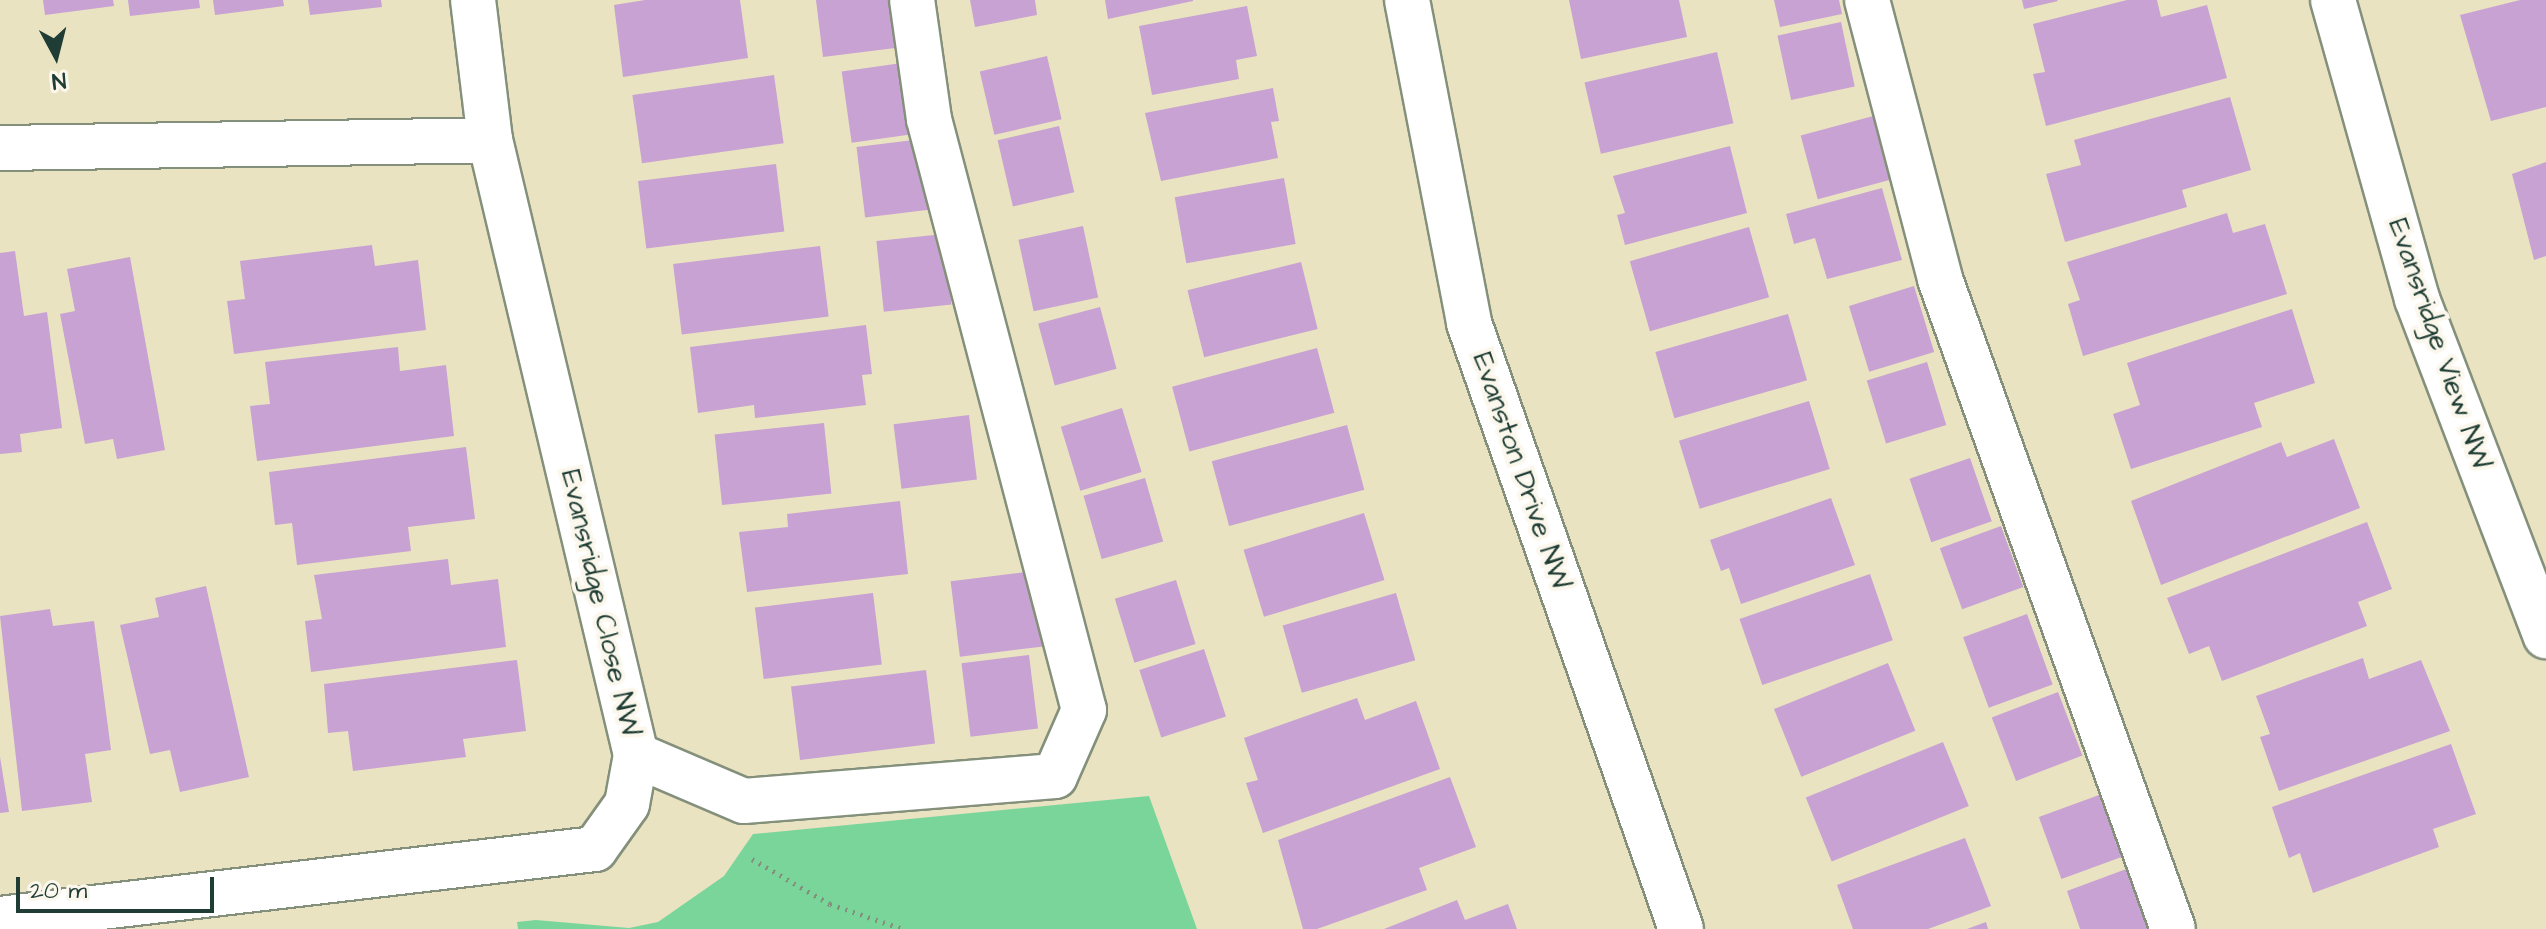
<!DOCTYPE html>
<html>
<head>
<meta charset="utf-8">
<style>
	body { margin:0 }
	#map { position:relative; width:2546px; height:929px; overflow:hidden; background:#e9e3c2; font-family:"Architects Daughter",sans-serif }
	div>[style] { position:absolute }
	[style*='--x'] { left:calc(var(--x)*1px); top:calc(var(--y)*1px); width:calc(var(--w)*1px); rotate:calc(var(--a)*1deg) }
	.green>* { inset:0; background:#7ad59b }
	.building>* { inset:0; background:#c8a2d2; transform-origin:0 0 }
	.path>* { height:5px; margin-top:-2.5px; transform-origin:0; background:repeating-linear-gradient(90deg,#84907b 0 2px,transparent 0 8px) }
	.roads { filter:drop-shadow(2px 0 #84907b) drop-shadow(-2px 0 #84907b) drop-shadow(0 2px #84907b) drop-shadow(0 -2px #84907b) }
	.minor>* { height:44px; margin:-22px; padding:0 22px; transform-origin:22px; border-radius:22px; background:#fff }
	span { translate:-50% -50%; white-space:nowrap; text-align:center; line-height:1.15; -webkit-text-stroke:8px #fbf7ec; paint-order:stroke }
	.street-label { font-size:28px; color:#1f3d34 }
	.north { position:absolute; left:16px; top:16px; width:80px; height:80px; -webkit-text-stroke:6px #fbf7ec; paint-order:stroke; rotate:173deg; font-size:22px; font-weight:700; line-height:32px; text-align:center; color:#1f3d34 }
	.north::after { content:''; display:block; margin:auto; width:28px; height:36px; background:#1f3d34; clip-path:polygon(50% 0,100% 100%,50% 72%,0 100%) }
	.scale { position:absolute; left:16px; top:877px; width:198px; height:36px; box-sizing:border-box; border:4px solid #1f3d34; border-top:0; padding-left:10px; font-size:24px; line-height:28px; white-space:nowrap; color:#1f3d34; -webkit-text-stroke:6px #fbf7ec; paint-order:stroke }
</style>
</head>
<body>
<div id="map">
	<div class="green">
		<div style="clip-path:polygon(1149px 796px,1197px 929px,518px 929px,517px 922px,536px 920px,629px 928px,658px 922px,724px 876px,753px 834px)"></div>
	</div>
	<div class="building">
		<div style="clip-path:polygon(43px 0,113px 0,114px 6px,45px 15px)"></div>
		<div style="clip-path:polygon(128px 0,199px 0,200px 8px,130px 16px)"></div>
		<div style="clip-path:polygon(213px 0,283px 0,284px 6px,215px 15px)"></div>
		<div style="clip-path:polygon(308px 0,381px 0,382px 7px,310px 15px)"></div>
		<div style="clip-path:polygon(645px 0,740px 0,748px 58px,623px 77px,614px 5px)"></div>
		<div style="clip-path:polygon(816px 0,889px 0,895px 48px,823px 57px)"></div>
		<div style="clip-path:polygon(970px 0,1035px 0,1037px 15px,975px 27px)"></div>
		<div style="clip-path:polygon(1105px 0,1193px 0,1193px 1px,1108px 19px)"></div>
		<div style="clip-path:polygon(1569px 0,1679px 0,1687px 37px,1581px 59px)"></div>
		<div style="clip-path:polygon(1774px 0,1839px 0,1842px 14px,1780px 27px)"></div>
		<div style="clip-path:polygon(2022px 0,2057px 0,2058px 1px,2024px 9px)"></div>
		<div style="clip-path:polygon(2127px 0,2157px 0,2161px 17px,2207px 5px,2227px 78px,2046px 126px,2033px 74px,2045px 72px,2033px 24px)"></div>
		<div style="clip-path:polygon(2520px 0,2546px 0,2546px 107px,2491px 121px,2460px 15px)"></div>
		<div style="clip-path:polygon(1247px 6px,1257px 56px,1236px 60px,1239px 79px,1152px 95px,1139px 26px)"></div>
		<div style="left:1841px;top:22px;width:66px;height:65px;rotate:78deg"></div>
		<div style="left:1717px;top:52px;width:73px;height:136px;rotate:77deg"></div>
		<div style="left:1047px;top:56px;width:65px;height:69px;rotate:77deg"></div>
		<div style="left:909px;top:62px;width:72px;height:68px;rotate:82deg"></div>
		<div style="left:774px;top:75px;width:69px;height:143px;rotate:82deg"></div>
		<div style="clip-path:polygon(1273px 88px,1279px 121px,1271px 122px,1278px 158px,1161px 181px,1145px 113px)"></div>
		<div style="clip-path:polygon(2230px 97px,2251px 170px,2182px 190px,2187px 207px,2065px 242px,2046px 174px,2081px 165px,2074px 140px)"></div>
		<div style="left:1877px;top:115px;width:66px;height:79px;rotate:75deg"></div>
		<div style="left:1059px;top:126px;width:68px;height:63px;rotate:77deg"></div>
		<div style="left:922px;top:139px;width:71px;height:66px;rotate:83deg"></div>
		<div style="clip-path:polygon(1730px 146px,1747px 213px,1625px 245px,1617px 215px,1625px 213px,1613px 176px)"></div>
		<div style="clip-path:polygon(2546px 162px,2546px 256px,2534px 260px,2512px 174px)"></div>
		<div style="left:776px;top:164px;width:68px;height:139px;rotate:83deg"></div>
		<div style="left:1284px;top:178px;width:67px;height:111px;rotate:80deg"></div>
		<div style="clip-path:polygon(1882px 188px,1902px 260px,1827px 279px,1815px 238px,1794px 244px,1786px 214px)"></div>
		<div style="clip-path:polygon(2227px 213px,2233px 233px,2265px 224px,2287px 294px,2083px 356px,2068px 304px,2080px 300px,2067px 262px)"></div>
		<div style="left:1083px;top:226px;width:73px;height:66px;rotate:78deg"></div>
		<div style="left:1749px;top:227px;width:73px;height:124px;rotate:74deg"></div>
		<div style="left:944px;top:234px;width:71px;height:68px;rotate:84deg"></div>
		<div style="clip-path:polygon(372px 245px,375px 266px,418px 260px,426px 330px,234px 354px,227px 301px,245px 299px,240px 261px)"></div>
		<div style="left:820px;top:246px;width:71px;height:148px;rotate:83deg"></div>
		<div style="clip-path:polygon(15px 251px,24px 316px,47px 312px,62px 428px,20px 434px,22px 452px,0 454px,0 253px)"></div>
		<div style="clip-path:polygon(130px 257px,165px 450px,117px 459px,113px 439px,85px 444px,60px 314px,75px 311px,67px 269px)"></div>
		<div style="left:1301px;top:262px;width:69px;height:117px;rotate:76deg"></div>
		<div style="left:1914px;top:286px;width:69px;height:68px;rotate:73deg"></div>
		<div style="left:1100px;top:307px;width:64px;height:64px;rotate:75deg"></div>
		<div style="clip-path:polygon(2292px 309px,2315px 383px,2254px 403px,2262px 427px,2131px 469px,2113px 414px,2140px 405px,2127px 363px)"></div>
		<div style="left:1788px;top:314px;width:69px;height:138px;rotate:74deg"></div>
		<div style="clip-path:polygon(866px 325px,872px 374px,862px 375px,866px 405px,755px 418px,754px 405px,698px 413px,690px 347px)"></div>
		<div style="clip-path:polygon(398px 347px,400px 371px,446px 365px,454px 436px,257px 461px,250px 406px,270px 404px,265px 362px)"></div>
		<div style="left:1317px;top:348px;width:67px;height:150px;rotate:75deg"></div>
		<div style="left:1927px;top:362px;width:66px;height:63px;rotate:73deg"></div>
		<div style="left:1809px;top:401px;width:71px;height:136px;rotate:73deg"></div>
		<div style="left:1122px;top:408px;width:67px;height:64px;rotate:73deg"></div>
		<div style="left:969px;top:415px;width:65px;height:76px;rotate:83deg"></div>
		<div style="left:824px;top:423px;width:71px;height:110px;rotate:84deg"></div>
		<div style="left:1347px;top:425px;width:67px;height:140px;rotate:75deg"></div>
		<div style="clip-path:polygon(2334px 439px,2360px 508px,2161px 585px,2131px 501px,2281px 442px,2287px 457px)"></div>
		<div style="clip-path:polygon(466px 447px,475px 519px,408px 527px,411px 551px,297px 565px,292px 523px,275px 525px,269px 472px)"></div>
		<div style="left:1970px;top:458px;width:67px;height:64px;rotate:71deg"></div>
		<div style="left:1145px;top:478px;width:66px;height:64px;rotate:74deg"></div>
		<div style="clip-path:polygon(1831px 498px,1855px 565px,1741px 604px,1729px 568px,1721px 571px,1710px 540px)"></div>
		<div style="clip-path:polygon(900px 501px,908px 574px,747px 592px,739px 532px,788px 527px,787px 514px)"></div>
		<div style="left:1364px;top:513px;width:70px;height:126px;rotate:73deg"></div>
		<div style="clip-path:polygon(2367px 522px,2392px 589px,2358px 602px,2367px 626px,2222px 681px,2209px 646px,2189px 654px,2167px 598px)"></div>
		<div style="left:2001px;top:526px;width:65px;height:65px;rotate:70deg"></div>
		<div style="clip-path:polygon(448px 559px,451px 585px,498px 579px,506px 647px,311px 672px,305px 621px,322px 619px,314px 575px)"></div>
		<div style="left:1034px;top:571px;width:76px;height:84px;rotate:83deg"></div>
		<div style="left:1870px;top:574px;width:70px;height:138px;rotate:71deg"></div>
		<div style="left:1176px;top:580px;width:67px;height:64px;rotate:73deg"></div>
		<div style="clip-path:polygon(206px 586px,249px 777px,180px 792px,170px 750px,150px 754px,120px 625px,159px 617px,155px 598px)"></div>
		<div style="left:873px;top:593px;width:72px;height:119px;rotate:83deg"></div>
		<div style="left:1396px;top:593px;width:70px;height:118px;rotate:74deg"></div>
		<div style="clip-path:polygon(50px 609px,53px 626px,94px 621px,111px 750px,85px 754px,92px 802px,22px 811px,0 616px)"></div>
		<div style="left:2027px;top:614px;width:75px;height:68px;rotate:70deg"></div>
		<div style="left:1204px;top:649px;width:71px;height:68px;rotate:72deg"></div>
		<div style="left:1029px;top:655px;width:74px;height:68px;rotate:83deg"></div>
		<div style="clip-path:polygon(2363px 658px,2369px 679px,2421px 660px,2450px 731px,2279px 791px,2260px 737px,2270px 734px,2256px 696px)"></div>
		<div style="clip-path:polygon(517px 660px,526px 731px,463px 739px,466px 757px,353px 771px,348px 731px,328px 733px,324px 684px)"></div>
		<div style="left:1888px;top:663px;width:73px;height:123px;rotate:68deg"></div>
		<div style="left:926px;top:670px;width:74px;height:136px;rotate:83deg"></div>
		<div style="left:2058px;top:692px;width:68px;height:71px;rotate:69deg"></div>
		<div style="clip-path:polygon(1357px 698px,1365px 720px,1416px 701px,1440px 769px,1263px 833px,1246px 783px,1258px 780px,1244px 738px)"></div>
		<div style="left:1943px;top:742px;width:69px;height:148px;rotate:68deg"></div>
		<div style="clip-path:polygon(2451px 744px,2476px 814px,2433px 829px,2439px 847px,2313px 893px,2300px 853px,2289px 858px,2272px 807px)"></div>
		<div style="clip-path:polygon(0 757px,9px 812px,0 813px)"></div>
		<div style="clip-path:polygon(1450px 777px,1476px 847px,1419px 868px,1427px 890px,1317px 929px,1303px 929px,1278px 840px)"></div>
		<div style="left:2099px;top:795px;width:66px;height:64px;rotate:70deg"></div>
		<div style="clip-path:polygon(1965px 838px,1991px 906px,1928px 929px,1853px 929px,1837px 885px)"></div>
		<div style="clip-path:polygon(2129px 868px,2151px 929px,2080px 929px,2067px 891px)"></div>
		<div style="clip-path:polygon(1457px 900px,1465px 920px,1508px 904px,1517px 929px,1384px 929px)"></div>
		<div style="clip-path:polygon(1986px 922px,1988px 929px,1967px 929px)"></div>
	</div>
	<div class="path">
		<div style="--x:752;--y:859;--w:90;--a:30"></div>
		<div style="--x:830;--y:904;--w:77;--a:18.9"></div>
	</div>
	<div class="roads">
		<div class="minor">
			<div style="--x:1407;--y:0;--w:329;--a:79.1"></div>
			<div style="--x:1469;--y:323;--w:642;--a:70.72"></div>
			<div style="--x:1867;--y:0;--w:288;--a:75.3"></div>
			<div style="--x:1940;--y:279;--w:690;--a:70.28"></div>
			<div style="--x:2333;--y:0;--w:311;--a:74.3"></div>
			<div style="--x:2417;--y:299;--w:361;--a:69.1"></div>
			<div style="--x:0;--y:148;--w:490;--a:-0.9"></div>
			<div style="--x:636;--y:755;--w:117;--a:23.1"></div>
			<div style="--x:744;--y:801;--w:312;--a:-4.6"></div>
			<div style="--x:1055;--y:776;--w:72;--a:-66.3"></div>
			<div style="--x:1084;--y:710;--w:611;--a:-104.7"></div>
			<div style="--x:929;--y:119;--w:120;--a:-98.1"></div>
			<div style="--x:0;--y:919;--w:599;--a:-6.71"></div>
			<div style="--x:595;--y:849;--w:55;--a:-54.6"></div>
			<div style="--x:627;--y:804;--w:50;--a:-79.6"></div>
			<div style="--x:636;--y:755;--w:632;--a:-103.35"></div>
			<div style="--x:490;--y:140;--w:141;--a:-96.9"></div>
		</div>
	</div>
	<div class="street-label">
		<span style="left:2439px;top:344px;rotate:71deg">Evansridge View NW</span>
		<span style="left:1521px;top:471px;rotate:71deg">Evanston Drive NW</span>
		<span style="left:600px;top:603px;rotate:77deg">Evansridge Close NW</span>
	</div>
	<div class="north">N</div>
	<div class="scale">20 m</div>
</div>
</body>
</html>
